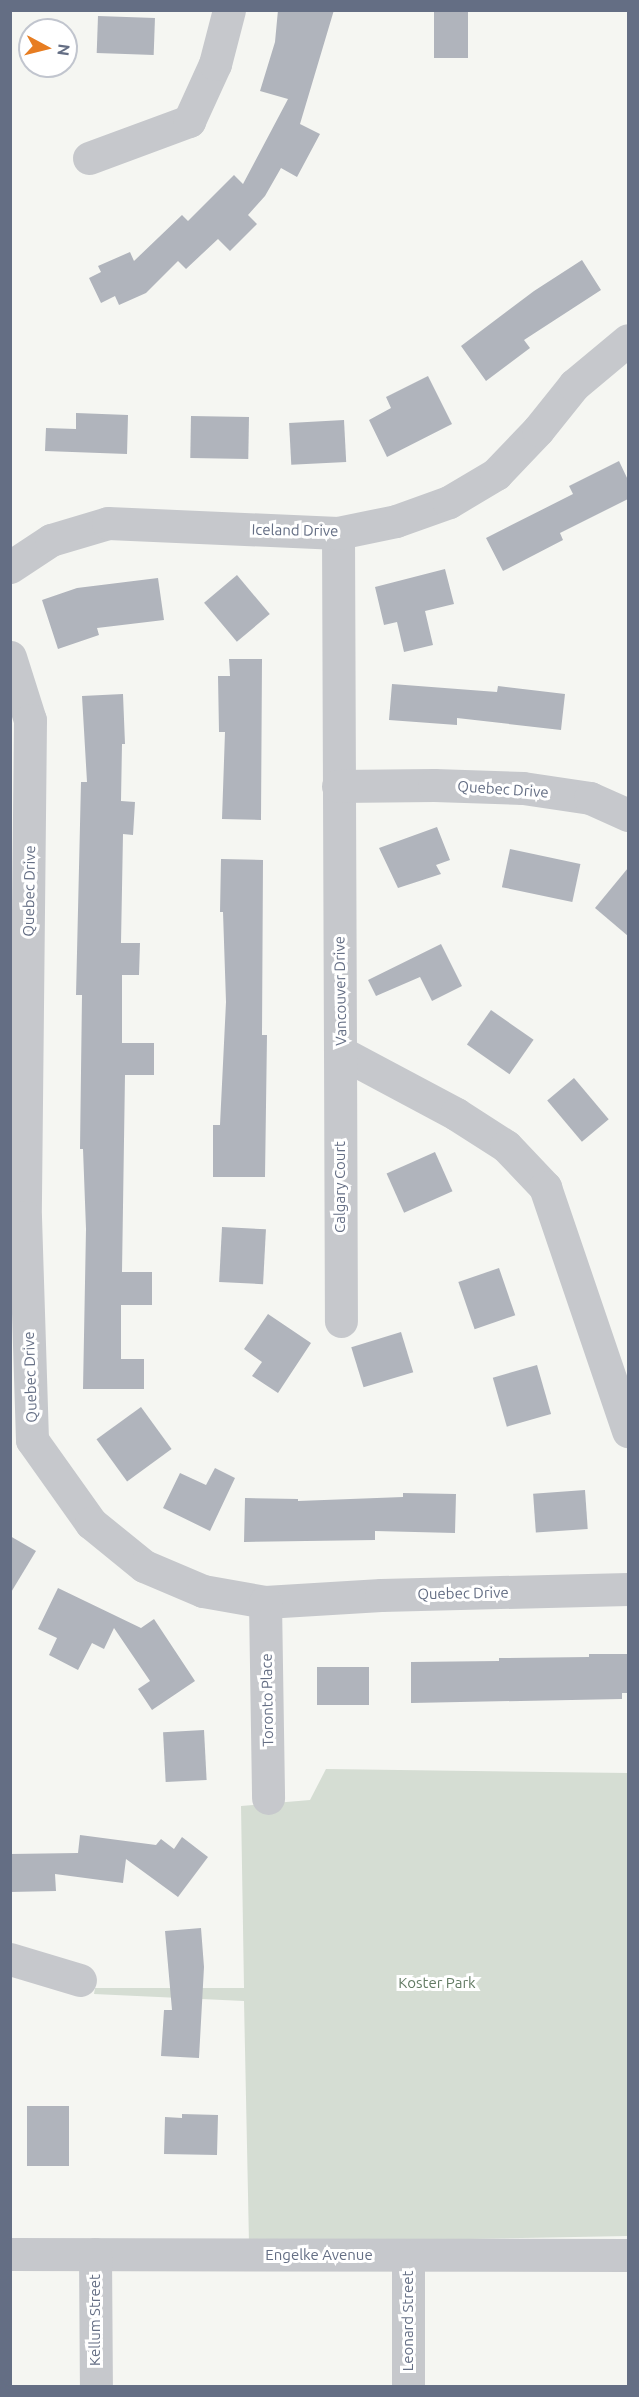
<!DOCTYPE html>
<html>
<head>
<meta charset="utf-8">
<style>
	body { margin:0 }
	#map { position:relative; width:639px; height:2397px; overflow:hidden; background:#f5f6f2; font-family:Ubuntu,sans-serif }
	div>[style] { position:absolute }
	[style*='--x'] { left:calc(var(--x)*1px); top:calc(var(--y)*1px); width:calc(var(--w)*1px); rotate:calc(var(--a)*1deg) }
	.green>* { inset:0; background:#d5ddd3 }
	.building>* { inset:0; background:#b0b4bc; transform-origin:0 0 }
	.minor>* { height:33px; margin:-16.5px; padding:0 16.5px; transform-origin:16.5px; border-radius:16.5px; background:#c6c8cc }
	span { translate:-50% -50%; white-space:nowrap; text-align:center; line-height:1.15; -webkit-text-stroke:6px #fff; paint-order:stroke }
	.street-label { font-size:15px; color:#646e84 }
	.park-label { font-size:15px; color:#637b64 }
	.frame { position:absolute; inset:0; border:12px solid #646e84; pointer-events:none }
	.north { position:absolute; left:18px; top:18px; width:60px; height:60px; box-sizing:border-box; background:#fff; border:2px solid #c1c5ce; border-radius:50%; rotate:97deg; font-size:16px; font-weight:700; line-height:24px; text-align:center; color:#646e84 }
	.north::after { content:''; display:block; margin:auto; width:21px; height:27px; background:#e77d21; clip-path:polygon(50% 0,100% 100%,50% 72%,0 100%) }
</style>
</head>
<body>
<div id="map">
	<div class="green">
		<div style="clip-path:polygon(326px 1769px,628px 1773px,628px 2236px,249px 2243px,244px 2001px,94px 1994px,95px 1988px,244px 1988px,241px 1806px,310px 1800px)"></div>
	</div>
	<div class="building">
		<div style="clip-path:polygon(278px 10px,334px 10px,300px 124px,320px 134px,297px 177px,281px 168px,265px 196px,248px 215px,257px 224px,230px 251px,218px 239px,186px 269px,178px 261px,146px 293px,119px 305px,115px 296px,101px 303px,89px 278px,101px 272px,98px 266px,130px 252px,134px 261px,182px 215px,188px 221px,234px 175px,243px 184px,288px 99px,260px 91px,275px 42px)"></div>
		<div style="left:434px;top:10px;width:34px;height:48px"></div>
		<div style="left:98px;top:16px;width:57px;height:37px;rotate:2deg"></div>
		<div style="clip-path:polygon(582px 260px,601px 290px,524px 340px,530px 348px,486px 381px,461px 346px,534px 291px)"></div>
		<div style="clip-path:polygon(428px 376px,452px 424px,387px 457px,369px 420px,391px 408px,386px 397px)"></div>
		<div style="clip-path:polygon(76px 413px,128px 415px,127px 454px,45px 451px,46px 428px,76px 429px)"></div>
		<div style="left:191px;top:416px;width:58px;height:42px;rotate:1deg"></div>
		<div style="left:344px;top:420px;width:42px;height:55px;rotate:87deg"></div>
		<div style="clip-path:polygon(619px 461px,628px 480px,628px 499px,560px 533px,563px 540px,503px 571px,486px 538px,573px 494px,569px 486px)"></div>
		<div style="clip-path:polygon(445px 569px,454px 604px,425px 611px,433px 645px,404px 652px,397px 622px,384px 625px,375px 587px)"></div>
		<div style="left:237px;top:575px;width:51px;height:43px;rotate:50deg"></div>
		<div style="clip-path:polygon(158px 578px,164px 620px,97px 628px,99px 635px,58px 649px,42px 600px,77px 588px)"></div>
		<div style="clip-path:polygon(229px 659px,262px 659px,261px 820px,222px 819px,225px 732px,219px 732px,218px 676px,230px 676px)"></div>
		<div style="clip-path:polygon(392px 684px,497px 692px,498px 686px,565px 694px,561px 730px,457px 718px,457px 725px,389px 720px)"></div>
		<div style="clip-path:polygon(123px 694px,125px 744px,122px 744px,121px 801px,135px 802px,133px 835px,123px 834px,121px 943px,140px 943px,139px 975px,122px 975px,122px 1043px,154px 1043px,154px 1075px,125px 1075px,122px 1272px,152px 1272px,152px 1305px,121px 1305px,121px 1359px,144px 1359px,144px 1389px,83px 1389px,86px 1229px,83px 1149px,80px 1149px,82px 995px,76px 995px,81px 782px,87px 782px,82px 696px)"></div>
		<div style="clip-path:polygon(437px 827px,450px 860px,436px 865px,441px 874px,398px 888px,379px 848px)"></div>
		<div style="left:510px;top:849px;width:72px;height:39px;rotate:12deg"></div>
		<div style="clip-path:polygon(221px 859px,263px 860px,262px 1035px,267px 1035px,265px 1177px,213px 1177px,213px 1125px,220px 1125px,226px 1002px,223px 912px,220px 912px)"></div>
		<div style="clip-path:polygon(628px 868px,628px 936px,595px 908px)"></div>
		<div style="clip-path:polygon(441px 944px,462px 986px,432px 1001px,420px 977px,376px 996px,368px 980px)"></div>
		<div style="left:491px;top:1010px;width:52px;height:42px;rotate:35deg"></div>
		<div style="left:574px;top:1078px;width:54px;height:35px;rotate:50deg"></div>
		<div style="left:435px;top:1152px;width:43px;height:53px;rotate:66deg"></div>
		<div style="left:222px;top:1227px;width:44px;height:55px;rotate:3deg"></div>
		<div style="left:499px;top:1268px;width:50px;height:43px;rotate:71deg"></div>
		<div style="clip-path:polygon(268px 1314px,311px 1343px,278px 1393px,252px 1376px,262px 1362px,244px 1349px)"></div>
		<div style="left:401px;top:1332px;width:42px;height:52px;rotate:73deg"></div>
		<div style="left:537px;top:1365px;width:51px;height:46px;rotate:74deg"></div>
		<div style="left:141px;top:1407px;width:52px;height:55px;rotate:54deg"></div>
		<div style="clip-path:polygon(215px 1468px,235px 1478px,210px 1531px,163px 1508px,180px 1473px,206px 1485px)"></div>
		<div style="left:585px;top:1490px;width:39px;height:52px;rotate:86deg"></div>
		<div style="clip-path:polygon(403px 1493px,456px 1494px,455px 1533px,375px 1531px,375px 1540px,244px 1542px,245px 1498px,298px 1499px,298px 1501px,403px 1497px)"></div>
		<div style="clip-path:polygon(10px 1536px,36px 1551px,10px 1594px)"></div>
		<div style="clip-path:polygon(58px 1588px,141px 1628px,154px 1619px,195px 1681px,152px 1710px,138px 1689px,150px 1681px,114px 1628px,104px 1649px,92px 1643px,78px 1670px,49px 1655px,57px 1638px,38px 1629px)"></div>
		<div style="clip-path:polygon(589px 1654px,628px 1654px,628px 1693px,622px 1693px,622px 1699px,411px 1703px,411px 1662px,499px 1661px,499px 1658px,589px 1657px)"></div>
		<div style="left:317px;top:1667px;width:52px;height:38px"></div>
		<div style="left:204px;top:1730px;width:50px;height:41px;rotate:87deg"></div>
		<div style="clip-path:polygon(80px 1835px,156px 1845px,161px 1839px,174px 1849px,182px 1837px,208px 1857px,178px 1897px,126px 1859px,123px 1883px,55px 1874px,56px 1891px,10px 1892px,10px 1854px,78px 1853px)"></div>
		<div style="clip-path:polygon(201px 1928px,204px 1967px,199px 2058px,161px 2056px,164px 2010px,172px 2010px,165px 1931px)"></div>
		<div style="left:27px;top:2106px;width:42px;height:60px"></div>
		<div style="clip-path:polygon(182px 2114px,218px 2115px,217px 2155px,164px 2154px,165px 2117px,182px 2118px)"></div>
	</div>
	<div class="minor">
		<div style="--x:89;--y:158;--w:107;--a:-20.3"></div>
		<div style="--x:189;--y:121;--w:63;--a:-65.5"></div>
		<div style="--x:215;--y:64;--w:56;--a:-75.5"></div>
		<div style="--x:338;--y:533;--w:519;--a:89.78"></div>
		<div style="--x:340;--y:1052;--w:132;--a:28.1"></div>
		<div style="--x:456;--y:1114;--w:59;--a:32.6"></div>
		<div style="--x:506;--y:1146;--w:57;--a:46.4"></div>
		<div style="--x:545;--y:1187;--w:258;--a:71.2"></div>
		<div style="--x:10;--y:567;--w:49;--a:-33.4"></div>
		<div style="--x:51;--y:540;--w:59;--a:-16.6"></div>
		<div style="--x:108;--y:523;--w:230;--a:2.5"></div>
		<div style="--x:338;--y:533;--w:59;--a:-11.7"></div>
		<div style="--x:396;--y:521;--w:56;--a:-19.7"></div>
		<div style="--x:449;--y:502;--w:55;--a:-30.8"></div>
		<div style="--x:496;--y:474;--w:61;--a:-46.3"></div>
		<div style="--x:538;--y:430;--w:58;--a:-51.3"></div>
		<div style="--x:574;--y:385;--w:70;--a:-39.8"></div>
		<div style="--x:10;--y:657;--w:66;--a:72.4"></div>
		<div style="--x:30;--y:720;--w:497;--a:90.6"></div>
		<div style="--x:25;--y:1217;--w:223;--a:88.2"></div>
		<div style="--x:32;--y:1440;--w:102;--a:54.6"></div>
		<div style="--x:91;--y:1523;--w:68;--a:39.1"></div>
		<div style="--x:144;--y:1566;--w:64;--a:23"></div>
		<div style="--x:203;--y:1591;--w:63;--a:10.1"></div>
		<div style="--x:265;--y:1602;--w:116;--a:-3.5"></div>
		<div style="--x:381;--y:1595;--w:247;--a:-1.4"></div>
		<div style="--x:338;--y:786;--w:96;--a:-0.6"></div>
		<div style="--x:434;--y:785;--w:89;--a:1.9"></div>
		<div style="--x:523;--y:788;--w:68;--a:8.5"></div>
		<div style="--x:590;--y:798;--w:42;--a:24.1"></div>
		<div style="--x:340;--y:1052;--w:269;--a:89.8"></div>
		<div style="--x:265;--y:1602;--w:196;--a:89.1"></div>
		<div style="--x:10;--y:1959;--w:73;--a:16.7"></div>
		<div style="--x:10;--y:2254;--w:618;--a:0.09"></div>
		<div style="--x:95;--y:2254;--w:132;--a:89.6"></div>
		<div style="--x:408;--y:2256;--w:130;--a:90"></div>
	</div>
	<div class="street-label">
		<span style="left:295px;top:530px;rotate:1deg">Iceland Drive</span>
		<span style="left:503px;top:789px;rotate:4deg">Quebec Drive</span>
		<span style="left:29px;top:891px;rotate:-89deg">Quebec Drive</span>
		<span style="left:340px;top:991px;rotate:-91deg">Vancouver Drive</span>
		<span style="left:340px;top:1187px;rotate:-90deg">Calgary Court</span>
		<span style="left:30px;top:1377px;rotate:-92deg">Quebec Drive</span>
		<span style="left:463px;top:1593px;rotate:-1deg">Quebec Drive</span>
		<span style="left:267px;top:1700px;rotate:-91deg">Toronto Place</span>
		<span style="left:319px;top:2255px">Engelke Avenue</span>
		<span style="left:95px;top:2320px;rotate:-90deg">Kellum Street</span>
		<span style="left:408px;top:2321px;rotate:-90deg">Leonard Street</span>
	</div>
	<div class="park-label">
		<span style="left:437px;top:1983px">Koster Park</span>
	</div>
	<div class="frame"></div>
	<div class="north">N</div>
</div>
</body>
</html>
